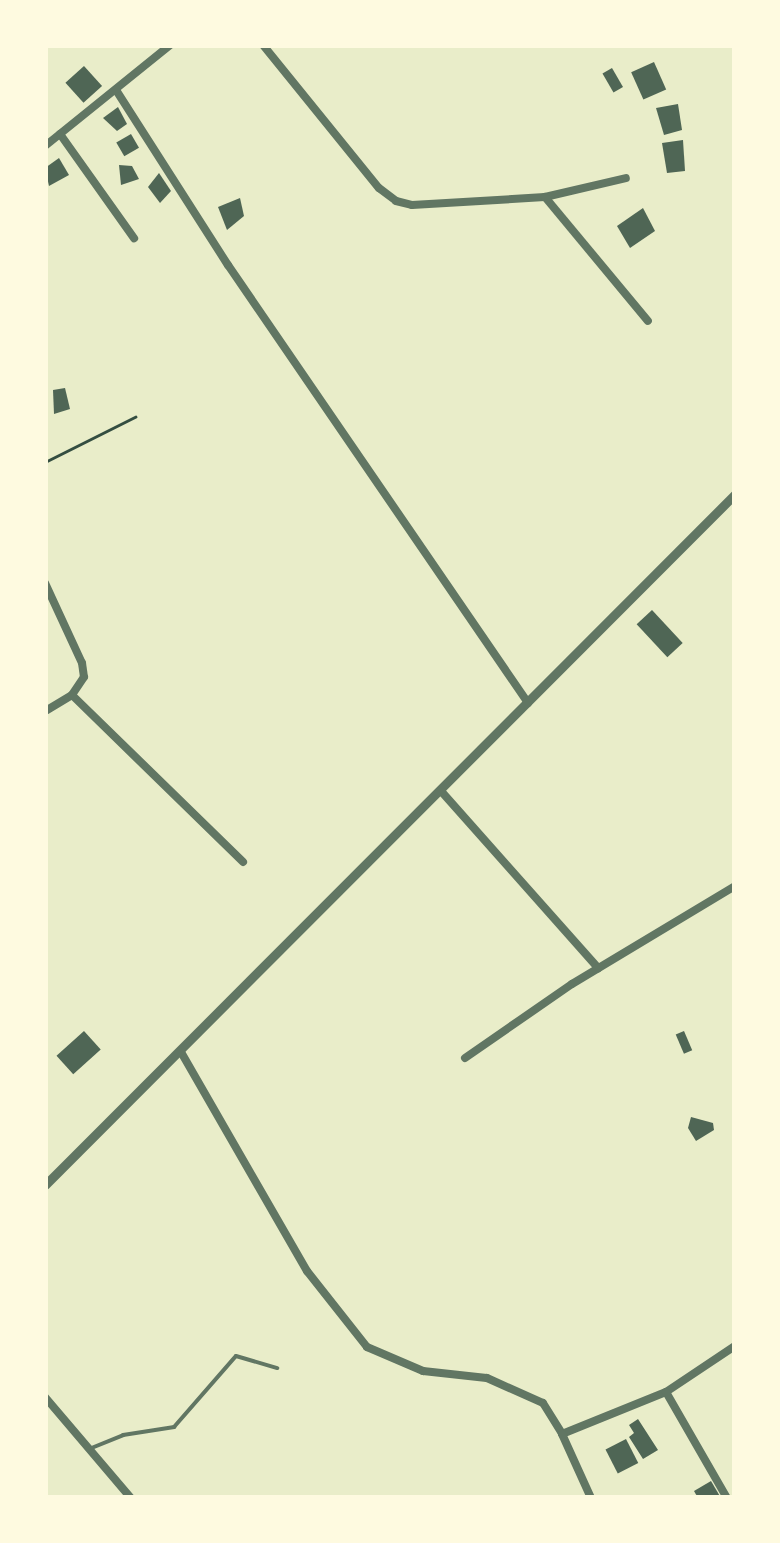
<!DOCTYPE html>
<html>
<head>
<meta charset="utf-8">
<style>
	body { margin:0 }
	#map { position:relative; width:780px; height:1543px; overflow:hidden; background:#e9edc9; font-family:Signika,sans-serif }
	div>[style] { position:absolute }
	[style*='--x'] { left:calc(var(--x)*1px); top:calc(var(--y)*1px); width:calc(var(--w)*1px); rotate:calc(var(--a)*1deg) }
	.building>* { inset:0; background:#4f6655; transform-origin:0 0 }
	.path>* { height:2.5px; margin:-1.25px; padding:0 1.25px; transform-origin:1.25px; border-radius:1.25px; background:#344e41 }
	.service>* { height:4px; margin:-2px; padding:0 2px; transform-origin:2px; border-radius:2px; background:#617663 }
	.minor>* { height:8px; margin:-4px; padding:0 4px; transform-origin:4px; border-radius:4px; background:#617663 }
	.tertiary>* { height:9px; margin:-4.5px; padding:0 4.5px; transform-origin:4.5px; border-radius:4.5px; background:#617663 }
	span { translate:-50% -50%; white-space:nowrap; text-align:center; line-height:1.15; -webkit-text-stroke:9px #fefae0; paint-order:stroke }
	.frame { position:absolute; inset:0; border:48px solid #fefae0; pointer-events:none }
</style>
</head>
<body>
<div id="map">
	<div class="building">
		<div style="left:654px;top:62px;width:30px;height:25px;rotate:66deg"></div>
		<div style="left:84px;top:66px;width:27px;height:25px;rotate:48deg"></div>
		<div style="left:612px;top:68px;width:22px;height:11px;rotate:60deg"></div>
		<div style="clip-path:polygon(678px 104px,682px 130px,664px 135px,656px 108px)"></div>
		<div style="clip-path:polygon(118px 107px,127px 124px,117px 131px,103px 118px)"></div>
		<div style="left:131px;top:134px;width:16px;height:17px;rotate:60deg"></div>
		<div style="clip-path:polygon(683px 140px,685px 171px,667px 173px,662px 143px)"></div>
		<div style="clip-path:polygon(59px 158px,69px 175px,49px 186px,45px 168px)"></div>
		<div style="clip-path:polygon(119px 165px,132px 166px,139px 179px,121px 185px)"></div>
		<div style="clip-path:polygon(159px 173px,171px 191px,160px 203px,148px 187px)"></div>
		<div style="clip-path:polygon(240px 198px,244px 216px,227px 230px,218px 207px)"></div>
		<div style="clip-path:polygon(643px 208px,655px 231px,630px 248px,617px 226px)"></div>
		<div style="clip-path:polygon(65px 388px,70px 409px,54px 414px,53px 390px)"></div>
		<div style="left:652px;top:610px;width:45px;height:21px;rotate:47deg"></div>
		<div style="left:84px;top:1031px;width:25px;height:37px;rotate:48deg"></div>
		<div style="left:684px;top:1031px;width:21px;height:9px;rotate:67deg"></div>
		<div style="clip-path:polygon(691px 1117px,713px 1123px,714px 1130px,696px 1141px,688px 1128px)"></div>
		<div style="clip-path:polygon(638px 1419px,658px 1450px,643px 1459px,629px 1437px,634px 1433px,629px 1425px)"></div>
		<div style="left:626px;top:1439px;width:27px;height:23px;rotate:63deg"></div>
		<div style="clip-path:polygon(711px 1481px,721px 1498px,698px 1498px,694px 1491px)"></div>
	</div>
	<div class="path">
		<div style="--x:45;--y:462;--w:101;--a:-26.6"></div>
	</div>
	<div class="service">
		<div style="--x:89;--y:1449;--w:37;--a:-22"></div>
		<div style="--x:123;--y:1435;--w:52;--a:-8.9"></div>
		<div style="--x:174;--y:1427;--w:94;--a:-48.9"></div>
		<div style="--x:236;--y:1356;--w:43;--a:16.3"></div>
	</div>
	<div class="minor">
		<div style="--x:263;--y:45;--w:184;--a:51"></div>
		<div style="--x:379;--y:188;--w:21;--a:37"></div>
		<div style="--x:396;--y:201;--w:16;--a:14"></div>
		<div style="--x:412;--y:205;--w:133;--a:-3.4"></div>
		<div style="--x:545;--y:197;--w:83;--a:-13.2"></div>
		<div style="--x:116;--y:90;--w:208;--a:57.4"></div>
		<div style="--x:228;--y:265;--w:531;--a:55.59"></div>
		<div style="--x:60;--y:134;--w:128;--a:54.6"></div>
		<div style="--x:45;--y:146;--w:161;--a:-38.9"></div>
		<div style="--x:545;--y:197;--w:161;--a:50.3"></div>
		<div style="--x:45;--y:583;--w:88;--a:65.2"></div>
		<div style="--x:82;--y:663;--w:14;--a:82"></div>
		<div style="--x:84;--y:677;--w:22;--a:124"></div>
		<div style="--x:72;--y:695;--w:31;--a:149"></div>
		<div style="--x:72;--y:695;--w:239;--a:44.3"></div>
		<div style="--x:441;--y:791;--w:237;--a:48.4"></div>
		<div style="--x:181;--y:1052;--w:253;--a:60.1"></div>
		<div style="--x:307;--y:1271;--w:97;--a:51.7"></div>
		<div style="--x:367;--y:1347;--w:61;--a:23.2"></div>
		<div style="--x:423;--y:1371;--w:64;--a:6.2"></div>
		<div style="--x:487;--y:1378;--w:61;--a:24.1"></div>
		<div style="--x:543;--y:1403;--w:36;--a:58"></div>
		<div style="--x:562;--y:1434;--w:112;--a:-22"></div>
		<div style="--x:666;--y:1392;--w:83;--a:-33.7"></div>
		<div style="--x:465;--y:1058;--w:130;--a:-34.7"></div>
		<div style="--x:572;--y:984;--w:190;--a:-31"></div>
		<div style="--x:666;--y:1392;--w:122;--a:60.1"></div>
		<div style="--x:45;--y:1397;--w:133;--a:49.6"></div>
		<div style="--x:562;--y:1434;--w:70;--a:65.6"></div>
	</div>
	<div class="tertiary">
		<div style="--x:45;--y:1185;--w:977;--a:-45.04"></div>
	</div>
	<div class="frame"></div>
</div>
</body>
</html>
